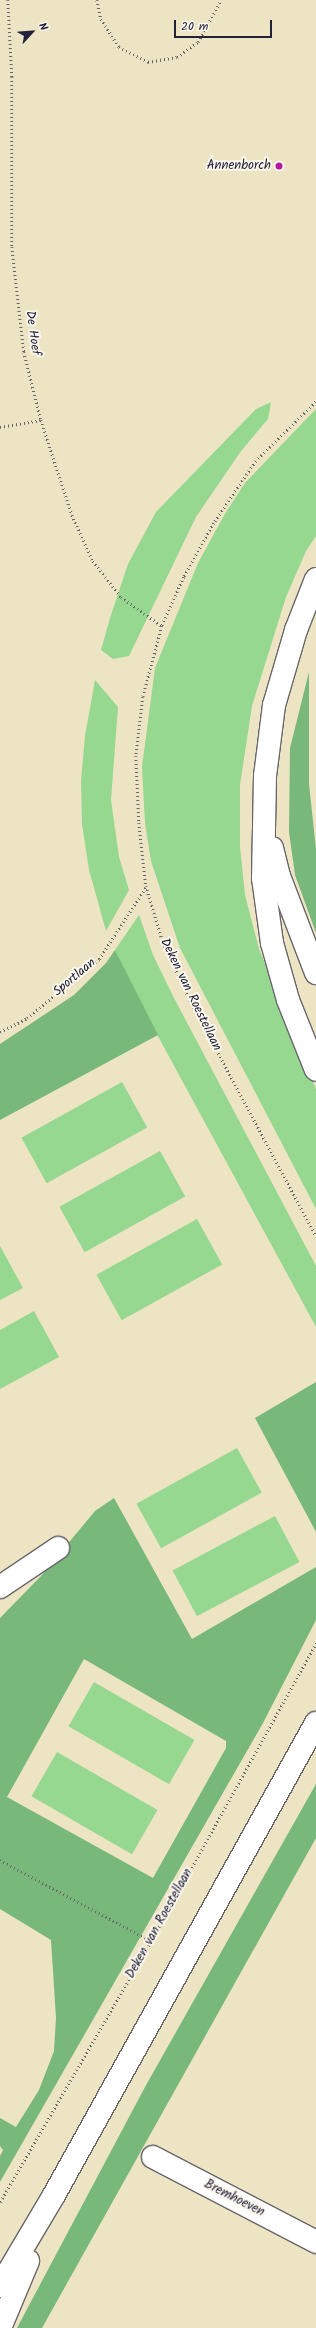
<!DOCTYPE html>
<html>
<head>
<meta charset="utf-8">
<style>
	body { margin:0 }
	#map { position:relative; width:316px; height:2328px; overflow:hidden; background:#ece4c3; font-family:Kalam,sans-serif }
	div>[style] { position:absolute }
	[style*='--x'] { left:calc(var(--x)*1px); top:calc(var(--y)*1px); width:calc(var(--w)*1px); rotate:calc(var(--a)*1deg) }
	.green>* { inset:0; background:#96d890; transform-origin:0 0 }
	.forest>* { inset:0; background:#78b87a }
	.path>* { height:2.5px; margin-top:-1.25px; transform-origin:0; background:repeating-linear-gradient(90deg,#69666b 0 1px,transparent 0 4px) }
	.roads { filter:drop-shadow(1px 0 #69666b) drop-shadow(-1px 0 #69666b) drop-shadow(0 1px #69666b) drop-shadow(0 -1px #69666b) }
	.minor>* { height:22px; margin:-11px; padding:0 11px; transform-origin:11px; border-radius:11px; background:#fff }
	.major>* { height:22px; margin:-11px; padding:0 11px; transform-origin:11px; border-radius:11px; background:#fff }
	.dots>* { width:11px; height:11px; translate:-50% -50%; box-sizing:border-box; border:2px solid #fbf7ec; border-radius:50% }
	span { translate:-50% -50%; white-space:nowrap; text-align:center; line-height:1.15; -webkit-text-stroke:4px #fbf7ec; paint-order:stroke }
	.poi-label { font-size:13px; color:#22223b }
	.right { translate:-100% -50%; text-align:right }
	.street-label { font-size:13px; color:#22223b }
	.north { position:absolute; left:12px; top:12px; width:40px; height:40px; -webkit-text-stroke:3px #fbf7ec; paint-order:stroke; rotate:64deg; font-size:11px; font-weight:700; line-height:16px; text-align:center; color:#22223b }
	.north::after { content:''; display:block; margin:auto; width:14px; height:18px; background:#22223b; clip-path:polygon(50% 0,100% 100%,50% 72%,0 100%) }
	.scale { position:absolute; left:174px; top:20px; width:98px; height:18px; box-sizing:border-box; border:2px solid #22223b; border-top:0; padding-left:5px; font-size:12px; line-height:14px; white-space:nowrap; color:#22223b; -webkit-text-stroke:3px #fbf7ec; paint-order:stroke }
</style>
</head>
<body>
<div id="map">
	<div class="green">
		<div style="clip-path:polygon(271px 402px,268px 419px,241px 451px,196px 517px,129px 656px,113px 659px,101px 650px,110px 618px,128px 564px,156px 512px,256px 409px)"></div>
		<div style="clip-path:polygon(316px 409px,316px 536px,306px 551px,286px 597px,252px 706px,240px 785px,240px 847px,245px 895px,259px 949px,316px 1089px,316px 1209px,180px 948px,151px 861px,145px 823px,142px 767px,155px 668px,198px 563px,226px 512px,245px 483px)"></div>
		<div style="clip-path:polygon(95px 680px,118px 707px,111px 800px,119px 857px,129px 890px,106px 931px,89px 870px,82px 824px,81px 781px,85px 736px)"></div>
		<div style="clip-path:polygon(139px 915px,153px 955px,174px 998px,316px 1266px,316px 1327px,135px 994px,115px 950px)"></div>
		<div style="left:122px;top:1082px;width:52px;height:115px;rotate:61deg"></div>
		<div style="left:160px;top:1151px;width:52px;height:115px;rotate:61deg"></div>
		<div style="left:197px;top:1219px;width:52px;height:115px;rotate:61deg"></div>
		<div style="clip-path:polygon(0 1246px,23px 1288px,0 1300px)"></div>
		<div style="clip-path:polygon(34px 1311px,59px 1357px,0 1389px,0 1330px)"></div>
		<div style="left:237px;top:1448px;width:51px;height:115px;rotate:61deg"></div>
		<div style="left:275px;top:1516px;width:52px;height:116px;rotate:62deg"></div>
		<div style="left:94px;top:1682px;width:116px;height:51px;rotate:30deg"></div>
		<div style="left:57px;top:1752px;width:116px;height:51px;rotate:30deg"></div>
	</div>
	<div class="forest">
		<div style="clip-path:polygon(309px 672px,309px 784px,316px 849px,316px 933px,295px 875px,289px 832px,290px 748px)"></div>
		<div style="clip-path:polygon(115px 950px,158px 1035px,0 1120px,0 1044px,74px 995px,106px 963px)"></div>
		<div style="clip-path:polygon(316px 1382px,316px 1532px,255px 1418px)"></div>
		<div style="clip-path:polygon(evenodd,114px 1498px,192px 1639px,316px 1567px,316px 1620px,263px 1723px,0 2182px,0 2156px,3px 2150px,0 2146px,0 2118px,16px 2127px,39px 2090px,54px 2051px,56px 2018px,51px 1940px,0 1909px,0 1618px,41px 1576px,95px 1511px,114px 1498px,84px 1659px,226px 1741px,226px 1748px,153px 1878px,7px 1797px,84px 1659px)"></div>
		<div style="clip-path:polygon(316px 1784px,316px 1838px,42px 2328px,17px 2328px,145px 2087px)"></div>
	</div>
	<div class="path">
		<div style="--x:8;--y:0;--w:77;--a:87"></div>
		<div style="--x:12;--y:77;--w:170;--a:90"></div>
		<div style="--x:12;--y:247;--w:106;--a:83.5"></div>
		<div style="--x:24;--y:352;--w:70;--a:76"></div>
		<div style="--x:41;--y:420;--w:100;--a:71.9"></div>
		<div style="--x:72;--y:515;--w:51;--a:65.5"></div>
		<div style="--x:93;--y:561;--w:46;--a:52.1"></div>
		<div style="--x:121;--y:597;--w:50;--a:35.3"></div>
		<div style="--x:97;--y:0;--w:19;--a:78"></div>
		<div style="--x:101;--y:19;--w:33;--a:57"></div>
		<div style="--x:119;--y:47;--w:33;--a:27"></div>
		<div style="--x:148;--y:62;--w:29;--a:-10"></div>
		<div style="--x:177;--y:57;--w:26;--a:-36"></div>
		<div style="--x:198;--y:42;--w:48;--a:-61.3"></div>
		<div style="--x:316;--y:402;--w:84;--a:135.5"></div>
		<div style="--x:256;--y:461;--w:75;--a:124.1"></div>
		<div style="--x:214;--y:523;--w:62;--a:119.1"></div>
		<div style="--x:184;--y:577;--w:54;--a:114.2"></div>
		<div style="--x:162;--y:626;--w:73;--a:105"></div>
		<div style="--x:143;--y:697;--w:59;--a:96.8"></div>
		<div style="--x:136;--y:756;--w:67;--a:87.4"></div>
		<div style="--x:139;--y:823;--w:63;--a:83.7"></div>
		<div style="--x:146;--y:886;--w:59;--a:73.1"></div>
		<div style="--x:163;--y:942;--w:64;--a:65"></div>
		<div style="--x:190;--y:1000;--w:268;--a:61.9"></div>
		<div style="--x:0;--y:427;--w:42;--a:-9.7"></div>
		<div style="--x:0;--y:1032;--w:30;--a:-27"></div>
		<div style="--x:27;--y:1018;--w:93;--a:-39.3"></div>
		<div style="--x:99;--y:959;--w:86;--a:-56.9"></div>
		<div style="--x:0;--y:1860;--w:171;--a:28.2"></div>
		<div style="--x:0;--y:2202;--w:302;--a:-59.9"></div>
		<div style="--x:151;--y:1941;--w:341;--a:-61"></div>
	</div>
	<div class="roads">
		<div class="minor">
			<div style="--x:0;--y:1587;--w:70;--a:-33.9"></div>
			<div style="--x:153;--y:2157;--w:184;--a:27.5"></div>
		</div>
		<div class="major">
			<div style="--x:316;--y:579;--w:55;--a:111.4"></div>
			<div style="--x:296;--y:630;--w:78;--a:106.3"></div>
			<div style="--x:274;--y:705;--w:72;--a:97.2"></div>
			<div style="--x:265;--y:776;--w:102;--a:91.1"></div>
			<div style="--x:263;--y:878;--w:66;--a:82.1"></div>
			<div style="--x:272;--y:943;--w:59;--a:74.3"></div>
			<div style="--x:288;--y:1000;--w:75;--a:68.2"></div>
			<div style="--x:272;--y:848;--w:29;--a:76"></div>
			<div style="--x:279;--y:876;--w:104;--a:69.1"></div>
			<div style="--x:0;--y:2286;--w:106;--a:-59.3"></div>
			<div style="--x:54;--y:2195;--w:540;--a:-60.97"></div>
			<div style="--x:0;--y:2328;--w:73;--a:-67.3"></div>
		</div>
	</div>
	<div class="dots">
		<div style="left:279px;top:166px;background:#b5179e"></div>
	</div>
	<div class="poi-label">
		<span class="right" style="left:271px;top:166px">Annenborch</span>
	</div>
	<div class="street-label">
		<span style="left:32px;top:333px;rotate:82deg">De Hoef</span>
		<span style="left:75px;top:978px;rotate:-40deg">Sportlaan</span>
		<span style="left:190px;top:995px;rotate:64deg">Deken van Roestellaan</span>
		<span style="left:160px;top:1924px;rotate:-61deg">Deken van Roestellaan</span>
		<span style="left:234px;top:2199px;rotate:27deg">Bremhoeven</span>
	</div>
	<div class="north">N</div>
	<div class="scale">20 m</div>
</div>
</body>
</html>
